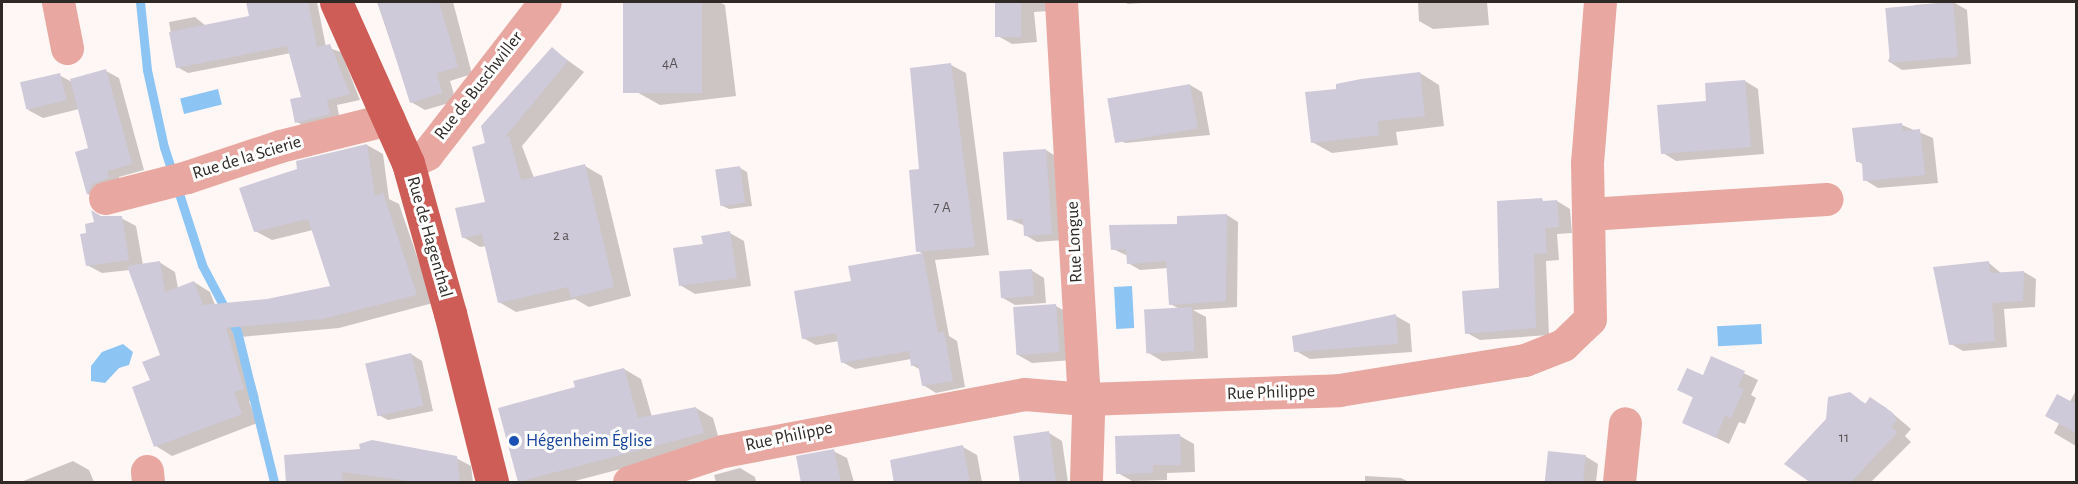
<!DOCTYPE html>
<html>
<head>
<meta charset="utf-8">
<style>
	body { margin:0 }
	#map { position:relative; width:2078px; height:484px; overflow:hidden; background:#fff7f5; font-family:"Alegreya Sans",sans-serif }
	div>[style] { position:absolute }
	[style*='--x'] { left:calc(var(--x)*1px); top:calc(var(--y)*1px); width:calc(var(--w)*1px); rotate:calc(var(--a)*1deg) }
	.water>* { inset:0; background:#8cc5f4; transform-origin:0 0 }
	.shadow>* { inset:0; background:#0003 }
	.stream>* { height:9px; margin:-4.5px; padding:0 4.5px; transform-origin:4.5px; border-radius:4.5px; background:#8cc5f4 }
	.building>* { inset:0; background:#cecada; transform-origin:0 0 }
	.minor>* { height:33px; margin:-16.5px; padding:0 16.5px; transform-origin:16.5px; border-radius:16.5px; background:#e8a8a1 }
	.major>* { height:33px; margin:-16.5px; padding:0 16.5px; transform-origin:16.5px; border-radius:16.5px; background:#cf5d57 }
	.dots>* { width:16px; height:16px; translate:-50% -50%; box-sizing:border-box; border:3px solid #fff; border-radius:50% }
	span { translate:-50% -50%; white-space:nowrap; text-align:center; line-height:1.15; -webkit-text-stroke:6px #fff; paint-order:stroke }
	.number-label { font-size:15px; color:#585254 }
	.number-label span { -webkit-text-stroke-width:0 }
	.street-label { font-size:18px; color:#302a27 }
	.transit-label { font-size:18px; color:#164399 }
	.left { translate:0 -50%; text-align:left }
	.frame { position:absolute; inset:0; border:3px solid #302a27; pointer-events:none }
</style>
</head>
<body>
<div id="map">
	<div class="water">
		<div style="left:218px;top:89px;width:16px;height:39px;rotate:76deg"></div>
		<div style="left:1132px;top:286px;width:42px;height:18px;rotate:87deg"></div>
		<div style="left:1761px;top:324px;width:20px;height:44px;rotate:87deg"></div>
		<div style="clip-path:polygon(123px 344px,133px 352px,129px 365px,119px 368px,105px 383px,91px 381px,91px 366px,102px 352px)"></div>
	</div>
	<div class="shadow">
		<div style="clip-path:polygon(247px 2px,317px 2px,326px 47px,341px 52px,360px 100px,337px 105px,340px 120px,307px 128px,297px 122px,303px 98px,291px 53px,188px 73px,177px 67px,169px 22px,195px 17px,206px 26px,251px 17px)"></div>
		<div style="clip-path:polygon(377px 2px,453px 2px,472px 74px,450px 81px,456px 101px,425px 110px,411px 102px)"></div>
		<div style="clip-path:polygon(624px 2px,719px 2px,725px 5px,736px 96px,660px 105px,635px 91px)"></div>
		<div style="clip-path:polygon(996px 2px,1049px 2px,1049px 11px,1034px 12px,1037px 42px,1012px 44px,998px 36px)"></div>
		<div style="clip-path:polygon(1124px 2px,1155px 2px,1128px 4px)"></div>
		<div style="clip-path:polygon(1418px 2px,1487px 2px,1489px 25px,1433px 29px,1419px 21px)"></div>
		<div style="clip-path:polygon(1953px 2px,1967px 10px,1971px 64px,1902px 70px,1888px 61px,1915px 5px)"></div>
		<div style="clip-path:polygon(552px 49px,584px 72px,522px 146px,534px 178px,585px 166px,602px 176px,631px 296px,589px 307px,575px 299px,516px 312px,499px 302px,486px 246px,480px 247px,463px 237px,487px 203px,487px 144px)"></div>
		<div style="clip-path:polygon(951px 65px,966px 73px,989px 255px,935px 260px,949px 336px,957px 341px,965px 387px,936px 393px,923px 385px,921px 370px,912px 365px,911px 359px,855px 369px,842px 362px,839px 341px,816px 345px,803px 338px,852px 282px,923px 254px,918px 251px,920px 170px)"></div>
		<div style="clip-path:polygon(106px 71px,119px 78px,144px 170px,119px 177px,120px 185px,100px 201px,88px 194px,77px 153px,90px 149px,79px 109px,43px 118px,28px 110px,59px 75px,72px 82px)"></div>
		<div style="clip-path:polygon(1420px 73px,1439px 85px,1444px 126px,1396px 132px,1398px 145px,1332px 153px,1312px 142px,1338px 90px)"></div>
		<div style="clip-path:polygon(1745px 81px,1758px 89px,1764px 154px,1676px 161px,1663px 153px,1707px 102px)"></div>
		<div style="clip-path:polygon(1190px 85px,1202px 92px,1210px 135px,1125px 143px,1113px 136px)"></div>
		<div style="clip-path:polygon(1902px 125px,1933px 138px,1938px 183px,1878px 188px,1865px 180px,1864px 165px,1857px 161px)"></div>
		<div style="clip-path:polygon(367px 145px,383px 154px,389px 199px,399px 204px,433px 303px,339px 328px,241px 337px,259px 398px,249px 401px,257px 423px,172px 456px,156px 446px,134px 388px,151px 381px,162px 355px,130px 270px,102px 273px,87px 265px,88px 234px,101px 218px,121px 218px,136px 226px,143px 265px,159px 262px,175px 272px,178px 288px,194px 282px,210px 292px,215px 305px,267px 300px,332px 287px,313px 230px,272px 240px,255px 231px)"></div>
		<div style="clip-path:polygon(1046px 150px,1057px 157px,1063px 240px,1037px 242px,1025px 235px,1025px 226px,1009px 219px)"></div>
		<div style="clip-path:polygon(740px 168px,747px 172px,752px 206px,729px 209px,721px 205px)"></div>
		<div style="clip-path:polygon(1557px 201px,1570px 209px,1572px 233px,1557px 234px,1559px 260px,1546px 261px,1549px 335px,1480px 340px,1467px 333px,1501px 290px)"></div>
		<div style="clip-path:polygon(1227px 215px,1238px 222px,1237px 307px,1193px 310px,1206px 317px,1208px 358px,1162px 361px,1147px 352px,1180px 309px,1170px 304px,1168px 268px,1140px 270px,1128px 263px,1128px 256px,1113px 249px,1179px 226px)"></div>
		<div style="clip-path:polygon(730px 233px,744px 241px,751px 286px,695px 294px,680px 285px,705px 245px)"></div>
		<div style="clip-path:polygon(1989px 263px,2001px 273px,2024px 272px,2036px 279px,2035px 307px,2004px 309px,2007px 347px,1963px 351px,1951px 344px)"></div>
		<div style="clip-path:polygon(1031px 270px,1044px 278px,1046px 303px,1015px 305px,1003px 298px)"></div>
		<div style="clip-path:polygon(1056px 306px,1070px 314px,1073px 360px,1032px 363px,1018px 355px)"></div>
		<div style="clip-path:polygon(1396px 316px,1410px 324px,1412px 352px,1310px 359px,1296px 351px)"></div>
		<div style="clip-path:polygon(411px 354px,422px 361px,433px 411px,388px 420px,377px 414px)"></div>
		<div style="clip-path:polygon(1712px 358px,1758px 380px,1751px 395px,1756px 398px,1745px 424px,1739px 422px,1729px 444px,1684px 422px,1694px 398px,1678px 390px,1703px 377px)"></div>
		<div style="clip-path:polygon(624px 369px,641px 379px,652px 417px,696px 408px,713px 418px,720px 443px,571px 482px,519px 481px,577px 388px)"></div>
		<div style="clip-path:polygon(2075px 392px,2076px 392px,2076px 446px,2054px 433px)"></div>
		<div style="clip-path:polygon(1849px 394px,1866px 404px,1871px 399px,1885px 407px,1911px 429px,1905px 436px,1911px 442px,1871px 482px,1814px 482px)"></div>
		<div style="clip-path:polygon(1049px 433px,1062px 441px,1068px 482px,1010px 482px,1021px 481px)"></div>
		<div style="clip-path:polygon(1180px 436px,1194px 444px,1195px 472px,1167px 473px,1167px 480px,1132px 481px,1118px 473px)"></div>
		<div style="clip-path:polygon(963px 447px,977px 455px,982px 482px,895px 482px)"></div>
		<div style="clip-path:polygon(833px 451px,847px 458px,854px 482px,803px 482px)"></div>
		<div style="clip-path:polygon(286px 456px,456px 458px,471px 466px,473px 482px,288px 482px)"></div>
		<div style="clip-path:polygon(1585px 456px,1598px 464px,1596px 482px,1546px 482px)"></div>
		<div style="clip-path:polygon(73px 461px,89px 470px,94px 482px,21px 482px)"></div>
		<div style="clip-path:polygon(740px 468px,755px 477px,756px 482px,716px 482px,714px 475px)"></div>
		<div style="clip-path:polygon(1365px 476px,1401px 478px,1409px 482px,1365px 482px)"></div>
	</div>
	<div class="stream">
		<div style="--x:140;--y:2;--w:68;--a:84.1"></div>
		<div style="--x:147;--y:70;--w:79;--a:77.6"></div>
		<div style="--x:164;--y:147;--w:124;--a:72.1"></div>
		<div style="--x:202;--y:265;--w:75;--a:62.1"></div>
		<div style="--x:237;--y:331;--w:155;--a:76.2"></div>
	</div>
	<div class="building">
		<div style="clip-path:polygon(246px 2px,308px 2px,317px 47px,330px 44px,350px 94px,327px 100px,330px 114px,295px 123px,290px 99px,301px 97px,287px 46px,176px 68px,169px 32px,249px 16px)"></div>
		<div style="clip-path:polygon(378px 2px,439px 2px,458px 67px,437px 73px,442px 93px,410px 103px)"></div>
		<div style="left:623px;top:2px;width:79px;height:91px"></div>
		<div style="left:995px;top:2px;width:26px;height:35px"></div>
		<div style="left:1953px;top:2px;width:55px;height:68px;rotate:85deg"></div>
		<div style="clip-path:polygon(552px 47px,568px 61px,504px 138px,509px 136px,521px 180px,585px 164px,614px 287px,571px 298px,568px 287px,498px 303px,482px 234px,462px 238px,455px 208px,485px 202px,472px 147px,485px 143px,481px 126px)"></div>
		<div style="clip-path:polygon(951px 63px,975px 247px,916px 252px,909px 170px,919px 169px,910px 68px)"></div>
		<div style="clip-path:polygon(106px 69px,132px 164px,107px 171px,109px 178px,92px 184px,87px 195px,75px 152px,88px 148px,70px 79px)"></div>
		<div style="clip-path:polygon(1420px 72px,1425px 116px,1378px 121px,1379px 135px,1311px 143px,1305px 92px,1336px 89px,1336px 84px,1361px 79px)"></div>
		<div style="left:60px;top:73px;width:28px;height:41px;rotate:77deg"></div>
		<div style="clip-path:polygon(1745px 80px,1751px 147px,1661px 154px,1657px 105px,1706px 101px,1705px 83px)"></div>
		<div style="left:1190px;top:84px;width:45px;height:84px;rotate:80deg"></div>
		<div style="clip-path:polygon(1902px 123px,1903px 131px,1920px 129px,1925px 175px,1863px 181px,1862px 162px,1856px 162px,1852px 128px)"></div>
		<div style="clip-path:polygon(367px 144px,375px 196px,383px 193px,417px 295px,322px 319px,226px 328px,244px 389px,234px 392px,242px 414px,154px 447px,132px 387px,150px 380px,142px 362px,160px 355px,127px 266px,160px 261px,165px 292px,194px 281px,203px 305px,267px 299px,330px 286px,308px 219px,254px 232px,239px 188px,297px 169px,296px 161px)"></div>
		<div style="clip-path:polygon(1046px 149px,1052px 234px,1024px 236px,1023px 219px,1007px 220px,1003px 152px)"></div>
		<div style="left:740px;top:166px;width:37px;height:25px;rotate:82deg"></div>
		<div style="clip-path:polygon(1542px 198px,1543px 201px,1557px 200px,1559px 227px,1545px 228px,1547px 253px,1534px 254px,1536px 328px,1465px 334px,1462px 291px,1499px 288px,1497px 201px)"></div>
		<div style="clip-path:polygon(91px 210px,101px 216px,122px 216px,129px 260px,86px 266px,80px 234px,86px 233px,85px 224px,94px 222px)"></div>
		<div style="clip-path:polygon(1227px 214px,1226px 301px,1169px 305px,1166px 261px,1127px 264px,1126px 249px,1111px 250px,1109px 225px,1177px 224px,1177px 216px)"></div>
		<div style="clip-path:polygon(730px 231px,737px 278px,679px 286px,673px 248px,703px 244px,701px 236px)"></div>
		<div style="clip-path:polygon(923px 253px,938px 333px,944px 332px,953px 381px,922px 386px,918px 364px,911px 366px,909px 351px,841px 363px,836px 333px,802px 339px,794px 291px,851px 281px,848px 266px)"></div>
		<div style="clip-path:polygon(1989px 261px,1990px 273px,2024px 271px,2023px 301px,1992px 303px,1995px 341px,1949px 345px,1933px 267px)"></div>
		<div style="left:1032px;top:269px;width:27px;height:33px;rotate:86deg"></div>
		<div style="left:1056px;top:304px;width:48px;height:43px;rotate:86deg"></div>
		<div style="left:1192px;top:307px;width:44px;height:48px;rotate:87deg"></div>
		<div style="clip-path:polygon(1396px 314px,1398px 344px,1294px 352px,1292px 336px)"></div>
		<div style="left:411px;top:353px;width:54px;height:47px;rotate:77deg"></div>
		<div style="clip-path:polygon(1711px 356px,1745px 371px,1738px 387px,1744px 389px,1731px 418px,1725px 415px,1716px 438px,1682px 423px,1693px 397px,1677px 390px,1687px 368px,1703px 375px)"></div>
		<div style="clip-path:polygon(624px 368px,638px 418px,696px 407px,704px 433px,518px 482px,498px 408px,575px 387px,573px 381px)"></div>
		<div style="clip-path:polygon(1850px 392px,1865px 404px,1870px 397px,1893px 413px,1897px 420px,1891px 427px,1898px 432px,1850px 483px,1811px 483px,1784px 464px,1826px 419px,1828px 397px)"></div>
		<div style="clip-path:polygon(2057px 394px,2076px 404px,2076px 433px,2045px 416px)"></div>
		<div style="left:1049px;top:431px;width:52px;height:36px;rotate:82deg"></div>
		<div style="clip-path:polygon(1180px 434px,1181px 465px,1153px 465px,1153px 473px,1116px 474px,1115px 436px)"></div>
		<div style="clip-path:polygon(372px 440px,457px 456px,460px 483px,423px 483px,342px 472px,343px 483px,286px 483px,284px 455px,360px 449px,359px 444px)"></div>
		<div style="clip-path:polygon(963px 445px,970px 483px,894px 483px,890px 460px)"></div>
		<div style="clip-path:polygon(834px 449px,841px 483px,801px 483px,796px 456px)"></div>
		<div style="left:1548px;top:451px;width:38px;height:32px;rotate:6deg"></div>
	</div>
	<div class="minor">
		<div style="--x:58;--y:2;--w:47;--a:78.9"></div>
		<div style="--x:1061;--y:2;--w:383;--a:86.7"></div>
		<div style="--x:1083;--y:384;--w:29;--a:80"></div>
		<div style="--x:1088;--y:413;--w:69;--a:91.7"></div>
		<div style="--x:408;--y:163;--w:21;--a:-25"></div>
		<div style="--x:427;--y:154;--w:192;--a:-52.2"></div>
		<div style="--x:105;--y:198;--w:85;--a:-14.4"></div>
		<div style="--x:187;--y:177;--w:98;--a:-18.4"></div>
		<div style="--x:280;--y:146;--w:112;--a:-13.9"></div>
		<div style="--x:1588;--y:214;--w:239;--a:-3.6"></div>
		<div style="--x:147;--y:471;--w:11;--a:85"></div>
		<div style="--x:629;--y:482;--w:99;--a:-18.3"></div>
		<div style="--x:723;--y:451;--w:306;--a:-10.7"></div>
		<div style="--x:1024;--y:394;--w:62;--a:4.6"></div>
		<div style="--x:1086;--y:399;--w:253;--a:-2"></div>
		<div style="--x:1339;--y:390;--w:188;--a:-9.2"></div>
		<div style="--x:1525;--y:360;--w:41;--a:-21.5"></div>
		<div style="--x:1563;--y:345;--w:37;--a:-44"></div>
		<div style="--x:1590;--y:319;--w:156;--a:-91.1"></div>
		<div style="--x:1587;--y:163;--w:162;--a:-85.4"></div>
		<div style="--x:1619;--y:482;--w:59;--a:-84.2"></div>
	</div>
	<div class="major">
		<div style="--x:336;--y:2;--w:176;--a:65.9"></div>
		<div style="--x:408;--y:163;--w:156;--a:74.4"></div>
		<div style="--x:450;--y:313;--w:174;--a:76"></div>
	</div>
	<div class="dots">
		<div style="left:514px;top:441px;background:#1a4fb4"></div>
	</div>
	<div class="number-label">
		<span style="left:670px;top:64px">4A</span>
		<span style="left:942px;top:208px">7 A</span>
		<span style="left:561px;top:236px">2 a</span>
		<span style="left:1844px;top:438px">11</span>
	</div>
	<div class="street-label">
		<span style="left:479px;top:86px;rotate:-52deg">Rue de Buschwiller</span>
		<span style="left:247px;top:158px;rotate:-17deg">Rue de la Scierie</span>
		<span style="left:429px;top:237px;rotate:74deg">Rue de Hagenthal</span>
		<span style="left:1075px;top:242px;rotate:-93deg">Rue Longue</span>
		<span style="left:1271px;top:393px;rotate:-2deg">Rue Philippe</span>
		<span style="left:789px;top:437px;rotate:-12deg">Rue Philippe</span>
	</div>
	<div class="transit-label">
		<span class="left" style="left:526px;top:441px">Hégenheim Église</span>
	</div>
	<div class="frame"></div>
</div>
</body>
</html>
